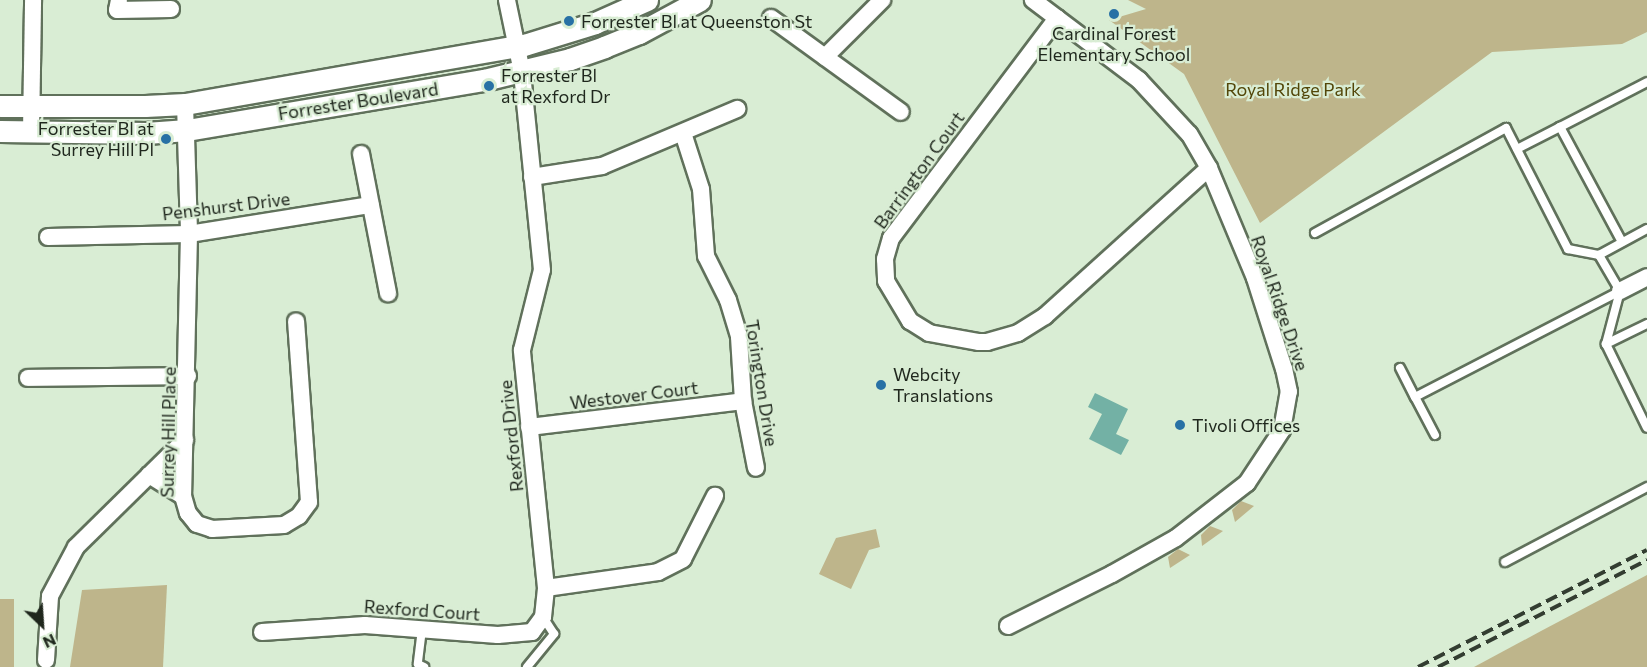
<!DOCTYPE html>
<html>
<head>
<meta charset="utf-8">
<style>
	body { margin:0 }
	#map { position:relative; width:1647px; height:667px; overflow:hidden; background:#d9edd4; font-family:Commissioner,sans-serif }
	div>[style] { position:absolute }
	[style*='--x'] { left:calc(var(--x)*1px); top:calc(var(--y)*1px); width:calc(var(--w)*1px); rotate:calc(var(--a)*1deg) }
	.green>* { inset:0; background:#beb58b; transform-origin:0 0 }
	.water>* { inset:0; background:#73b1a5 }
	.roads { filter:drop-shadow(2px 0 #60715b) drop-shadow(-2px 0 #60715b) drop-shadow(0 2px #60715b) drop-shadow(0 -2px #60715b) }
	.service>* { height:8px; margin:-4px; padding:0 4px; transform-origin:4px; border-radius:4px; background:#fff }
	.minor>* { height:16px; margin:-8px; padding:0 8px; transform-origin:8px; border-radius:8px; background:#fff }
	.tertiary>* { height:21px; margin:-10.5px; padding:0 10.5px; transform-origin:10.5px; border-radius:10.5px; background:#fff }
	.rail>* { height:4px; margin-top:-2px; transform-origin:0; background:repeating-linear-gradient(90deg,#333d31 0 12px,transparent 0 18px) }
	.dots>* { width:16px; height:16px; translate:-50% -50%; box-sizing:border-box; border:3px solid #d9edd4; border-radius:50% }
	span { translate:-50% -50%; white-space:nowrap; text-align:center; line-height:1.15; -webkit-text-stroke:4.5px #d9edd4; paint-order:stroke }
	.poi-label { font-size:18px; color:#1f271d }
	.left { translate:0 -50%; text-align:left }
	.right { translate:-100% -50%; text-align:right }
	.park-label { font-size:18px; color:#524608 }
	.street-label { font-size:18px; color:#1f271d }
	.north { position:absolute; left:12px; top:595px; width:60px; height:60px; -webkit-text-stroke:4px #d9edd4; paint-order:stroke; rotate:155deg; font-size:16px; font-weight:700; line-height:24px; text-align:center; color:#1f271d }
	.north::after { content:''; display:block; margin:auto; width:21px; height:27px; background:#1f271d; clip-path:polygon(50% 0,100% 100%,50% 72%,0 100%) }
</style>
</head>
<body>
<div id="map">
	<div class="green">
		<div style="clip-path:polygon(1128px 0,1647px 0,1647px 32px,1622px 44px,1492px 52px,1260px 223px,1184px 74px,1109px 20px,1146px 9px)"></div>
		<div style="clip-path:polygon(1241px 501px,1254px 506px,1235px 522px,1232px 510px)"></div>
		<div style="clip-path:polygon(1210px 526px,1223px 531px,1202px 546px,1201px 535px)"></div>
		<div style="clip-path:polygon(876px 529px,880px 547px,869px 550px,851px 589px,819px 574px,836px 538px)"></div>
		<div style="clip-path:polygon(1178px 549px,1190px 555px,1170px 568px,1168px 557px)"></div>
		<div style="clip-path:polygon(1647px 575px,1647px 667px,1474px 667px,1541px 631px)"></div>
		<div style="clip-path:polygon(167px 585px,163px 667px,70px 667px,82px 590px)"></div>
		<div style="left:0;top:599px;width:14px;height:68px"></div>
	</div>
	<div class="water">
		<div style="clip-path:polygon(1095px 393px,1128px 409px,1116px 434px,1129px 440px,1121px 455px,1089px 439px,1102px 414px,1088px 407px)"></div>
	</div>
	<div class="roads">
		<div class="service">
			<div style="--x:1517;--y:149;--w:48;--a:-27.1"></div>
			<div style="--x:1315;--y:233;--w:218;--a:-28.8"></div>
			<div style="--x:1506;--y:128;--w:136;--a:62.9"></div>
			<div style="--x:1568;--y:249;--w:32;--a:11"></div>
			<div style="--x:1622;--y:242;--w:131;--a:-118.3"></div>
			<div style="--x:1560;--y:127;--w:98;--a:-27.3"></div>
			<div style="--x:1647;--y:324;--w:46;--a:154"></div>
			<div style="--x:1606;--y:344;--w:93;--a:64"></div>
			<div style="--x:1606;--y:344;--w:55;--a:-75.2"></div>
			<div style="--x:1620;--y:291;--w:42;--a:-120.3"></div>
			<div style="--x:1599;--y:255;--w:55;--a:-28.4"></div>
			<div style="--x:1400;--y:368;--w:33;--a:63"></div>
			<div style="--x:1435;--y:435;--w:43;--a:-117.8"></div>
			<div style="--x:1415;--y:397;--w:231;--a:-27.3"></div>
			<div style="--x:1505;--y:562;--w:161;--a:-27.8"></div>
			<div style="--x:422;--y:629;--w:35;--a:97"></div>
			<div style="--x:418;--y:664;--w:7;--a:27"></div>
			<div style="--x:527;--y:667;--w:43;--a:-50.7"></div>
			<div style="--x:554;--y:634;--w:20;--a:-123"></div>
		</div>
		<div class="minor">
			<div style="--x:119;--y:0;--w:10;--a:101"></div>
			<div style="--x:117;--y:10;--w:54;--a:-1.1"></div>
			<div style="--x:771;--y:18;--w:160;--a:35.9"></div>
			<div style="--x:1057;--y:18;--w:276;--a:127"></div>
			<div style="--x:891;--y:238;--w:22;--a:106"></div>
			<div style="--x:885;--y:259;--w:22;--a:87"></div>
			<div style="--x:886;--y:281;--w:47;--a:59"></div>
			<div style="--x:910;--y:321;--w:22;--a:32"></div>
			<div style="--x:929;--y:333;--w:51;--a:10.2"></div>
			<div style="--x:979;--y:342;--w:8;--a:0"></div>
			<div style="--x:987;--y:342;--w:32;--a:-16"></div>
			<div style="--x:1018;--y:333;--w:32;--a:-32"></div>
			<div style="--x:1045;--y:316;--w:221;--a:-42.1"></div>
			<div style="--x:825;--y:57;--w:81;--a:-45"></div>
			<div style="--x:185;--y:104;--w:130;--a:88.2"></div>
			<div style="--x:189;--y:234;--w:262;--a:91.3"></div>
			<div style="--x:183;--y:496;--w:18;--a:74"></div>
			<div style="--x:188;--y:513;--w:14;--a:51"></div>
			<div style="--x:197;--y:524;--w:16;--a:18"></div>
			<div style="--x:212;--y:529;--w:72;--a:-3.2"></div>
			<div style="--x:284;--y:525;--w:17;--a:-31"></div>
			<div style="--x:299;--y:516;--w:17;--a:-54"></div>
			<div style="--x:309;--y:502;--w:181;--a:-94.1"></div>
			<div style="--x:31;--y:132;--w:132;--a:-89.1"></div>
			<div style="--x:683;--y:133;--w:59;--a:72.2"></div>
			<div style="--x:701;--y:189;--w:67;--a:85.7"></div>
			<div style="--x:706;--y:256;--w:49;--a:63.4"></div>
			<div style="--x:728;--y:300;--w:39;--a:73"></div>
			<div style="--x:739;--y:337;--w:64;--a:86.4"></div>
			<div style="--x:743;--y:401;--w:68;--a:79"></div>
			<div style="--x:361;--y:154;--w:142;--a:79"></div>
			<div style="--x:532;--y:177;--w:71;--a:-8.9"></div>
			<div style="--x:602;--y:166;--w:147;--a:-22.9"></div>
			<div style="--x:48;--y:237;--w:141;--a:-1.2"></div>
			<div style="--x:189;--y:234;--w:184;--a:-9.1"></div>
			<div style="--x:1620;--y:291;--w:30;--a:-27"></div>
			<div style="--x:28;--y:378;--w:160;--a:-0.7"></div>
			<div style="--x:529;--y:427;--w:216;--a:-6.9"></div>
			<div style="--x:149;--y:475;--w:40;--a:32"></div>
			<div style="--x:546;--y:588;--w:113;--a:-8.1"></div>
			<div style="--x:658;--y:572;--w:28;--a:-27"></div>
			<div style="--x:683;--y:559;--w:71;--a:-63.1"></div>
			<div style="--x:1008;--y:626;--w:116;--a:-26.6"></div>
			<div style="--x:1112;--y:574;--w:73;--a:-29.4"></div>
			<div style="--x:1176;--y:538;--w:90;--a:-37.8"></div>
			<div style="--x:1247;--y:483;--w:64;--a:-56.6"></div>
			<div style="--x:1282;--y:430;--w:39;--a:-80"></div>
			<div style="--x:1289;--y:392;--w:24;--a:-102"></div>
			<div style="--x:1284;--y:369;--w:96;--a:-107.7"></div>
			<div style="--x:1255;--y:278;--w:119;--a:-112.7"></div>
			<div style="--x:1209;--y:168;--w:39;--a:-120"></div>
			<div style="--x:1189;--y:134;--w:74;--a:-132.8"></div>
			<div style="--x:1139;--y:80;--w:133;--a:-143"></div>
			<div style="--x:262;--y:632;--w:103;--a:-3.9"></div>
			<div style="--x:365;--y:625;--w:133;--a:4.3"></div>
			<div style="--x:498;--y:635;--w:34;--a:-5"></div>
			<div style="--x:532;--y:632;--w:19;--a:-54"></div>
			<div style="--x:543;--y:617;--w:29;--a:-84"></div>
			<div style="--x:546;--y:588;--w:239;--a:-95.8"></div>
			<div style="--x:522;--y:350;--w:82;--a:-76"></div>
			<div style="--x:542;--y:270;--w:199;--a:-95.8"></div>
			<div style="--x:522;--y:72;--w:74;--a:-101.8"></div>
			<div style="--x:46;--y:660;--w:64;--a:-86.4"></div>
			<div style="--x:50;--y:596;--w:55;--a:-62"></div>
			<div style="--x:76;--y:547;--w:153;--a:-44.5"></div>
		</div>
		<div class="tertiary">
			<div style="--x:0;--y:106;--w:145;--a:0"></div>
			<div style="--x:145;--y:106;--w:40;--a:-2.9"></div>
			<div style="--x:185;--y:104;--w:344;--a:-9.9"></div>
			<div style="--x:524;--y:45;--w:74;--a:-17.2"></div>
			<div style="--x:595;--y:23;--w:57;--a:-23.9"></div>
			<div style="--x:0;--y:131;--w:146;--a:0.8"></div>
			<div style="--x:146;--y:133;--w:41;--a:-4.2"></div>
			<div style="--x:187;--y:130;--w:301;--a:-9.6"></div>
			<div style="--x:484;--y:80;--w:89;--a:-13.7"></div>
			<div style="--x:570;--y:59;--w:36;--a:-19"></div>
			<div style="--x:604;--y:47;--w:38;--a:-22"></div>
			<div style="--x:639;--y:33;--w:69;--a:-28.4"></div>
		</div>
	</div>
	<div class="rail">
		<div style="--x:1418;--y:667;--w:257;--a:-27.1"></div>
		<div style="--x:1438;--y:667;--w:235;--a:-27.1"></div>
	</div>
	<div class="dots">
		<div style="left:1114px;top:14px;background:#2871a5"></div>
		<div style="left:569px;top:21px;background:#2871a5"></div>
		<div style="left:489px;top:86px;background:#2871a5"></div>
		<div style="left:166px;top:139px;background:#2871a5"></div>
		<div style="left:881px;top:385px;background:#2871a5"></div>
		<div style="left:1180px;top:425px;background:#2871a5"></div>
	</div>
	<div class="poi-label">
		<span class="left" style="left:581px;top:21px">Forrester Bl at Queenston St</span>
		<span style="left:1114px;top:44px">Cardinal Forest<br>Elementary School</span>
		<span class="left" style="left:501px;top:86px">Forrester Bl<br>at Rexford Dr</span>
		<span class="right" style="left:154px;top:139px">Forrester Bl at<br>Surrey Hill Pl</span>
		<span class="left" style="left:893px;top:385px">Webcity<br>Translations</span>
		<span class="left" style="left:1192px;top:425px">Tivoli Offices</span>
	</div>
	<div class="park-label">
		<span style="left:1293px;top:89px">Royal Ridge Park</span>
	</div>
	<div class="street-label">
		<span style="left:358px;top:101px;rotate:-9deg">Forrester Boulevard</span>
		<span style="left:919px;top:170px;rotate:-54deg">Barrington Court</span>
		<span style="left:226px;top:206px;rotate:-7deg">Penshurst Drive</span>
		<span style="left:1280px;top:303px;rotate:71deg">Royal Ridge Drive</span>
		<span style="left:762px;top:383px;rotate:81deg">Torington Drive</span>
		<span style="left:634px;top:395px;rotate:-7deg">Westover Court</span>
		<span style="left:168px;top:432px;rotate:-89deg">Surrey Hill Place</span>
		<span style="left:511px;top:436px;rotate:-96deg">Rexford Drive</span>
		<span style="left:422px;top:610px;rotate:4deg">Rexford Court</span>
	</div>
	<div class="north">N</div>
</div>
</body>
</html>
